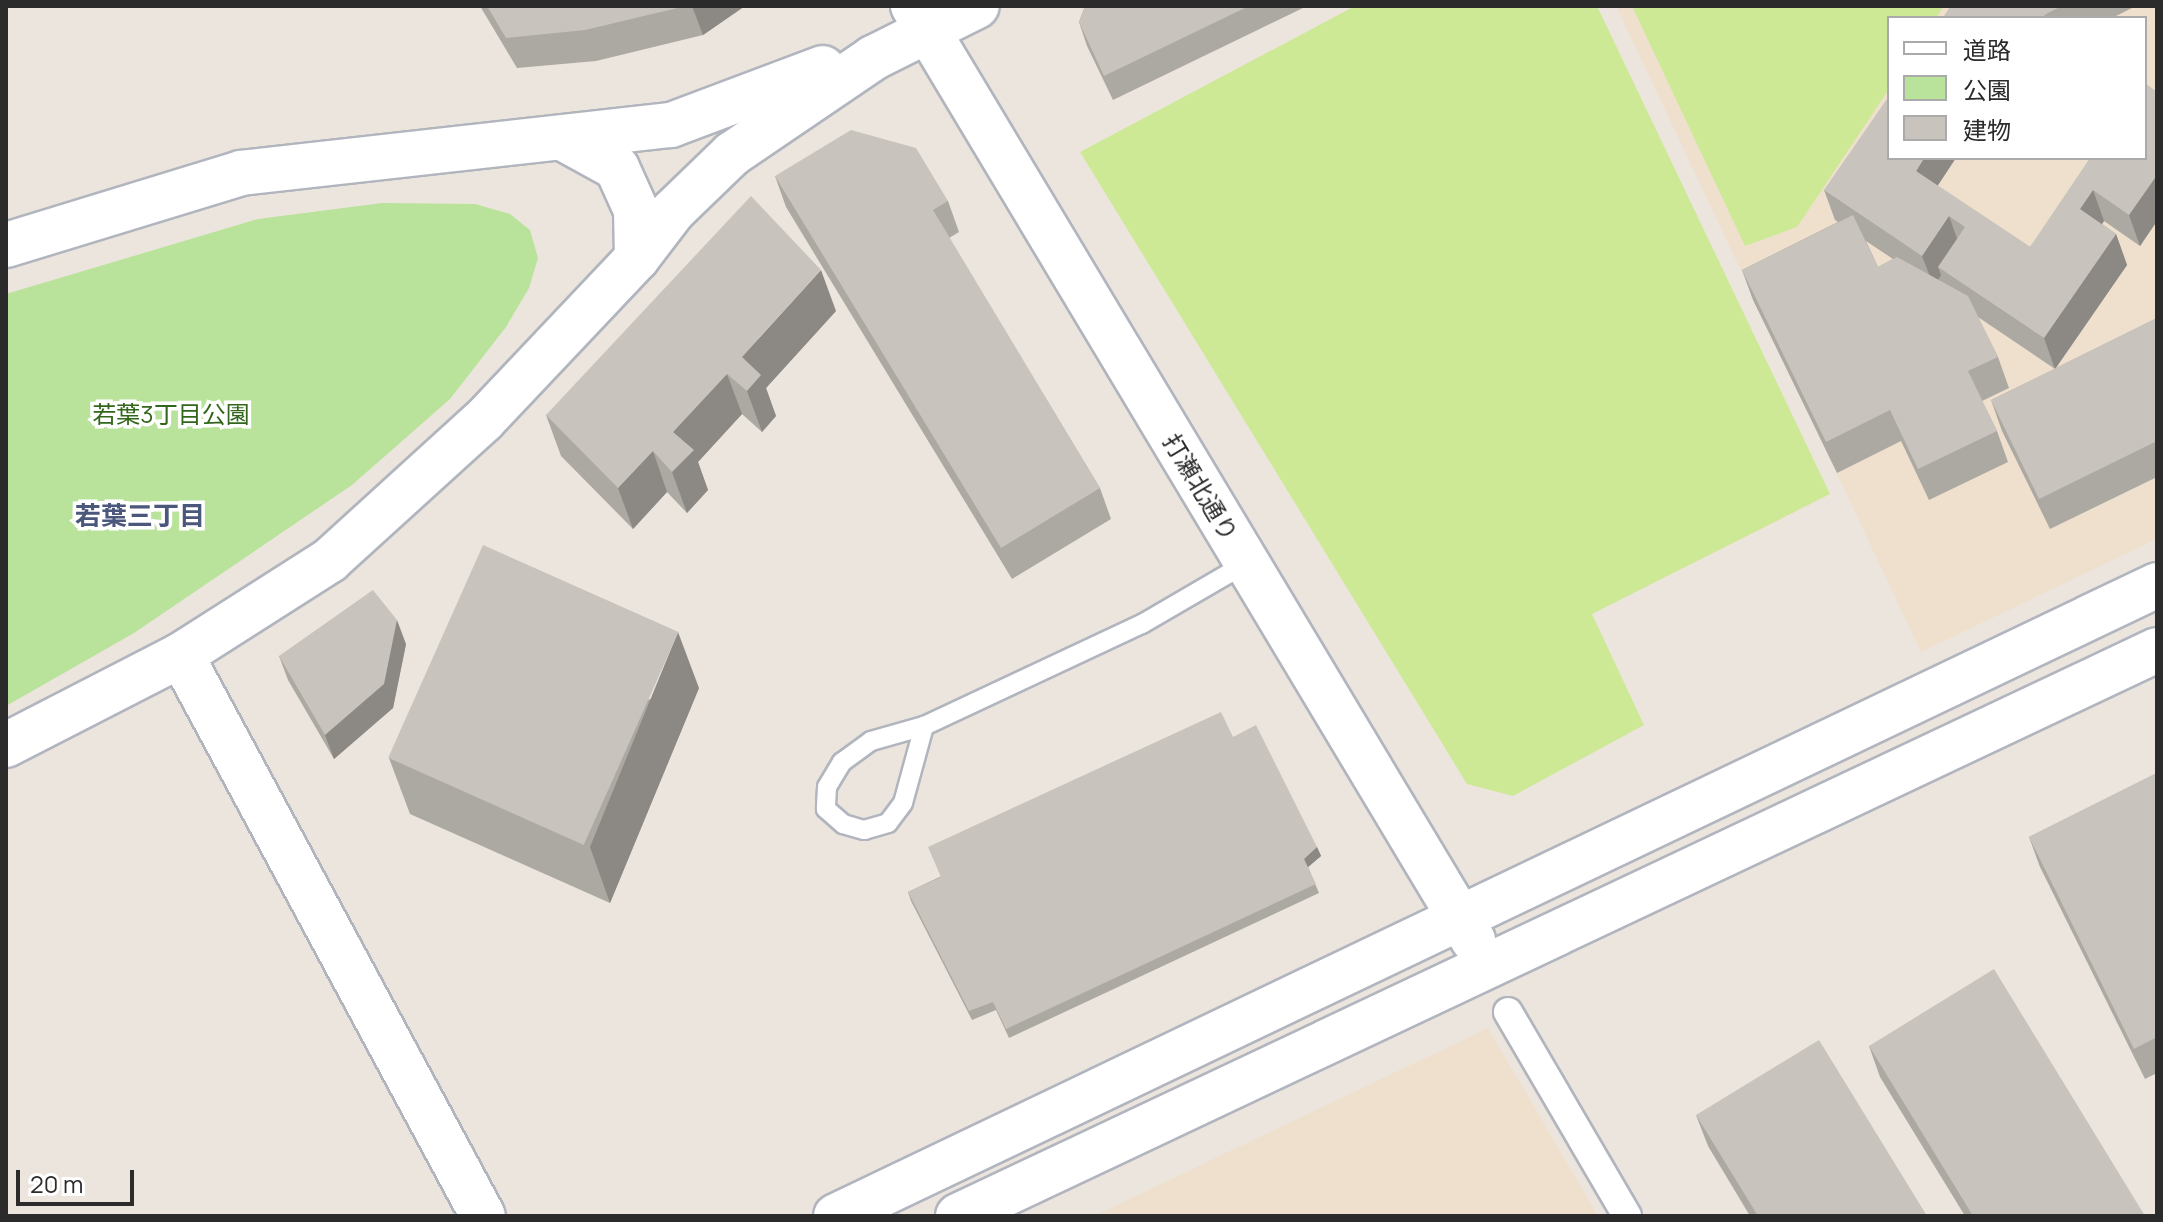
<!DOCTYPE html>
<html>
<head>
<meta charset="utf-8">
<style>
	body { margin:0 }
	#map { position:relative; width:2163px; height:1222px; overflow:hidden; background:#ece5dd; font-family:Manrope,"Noto Sans JP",sans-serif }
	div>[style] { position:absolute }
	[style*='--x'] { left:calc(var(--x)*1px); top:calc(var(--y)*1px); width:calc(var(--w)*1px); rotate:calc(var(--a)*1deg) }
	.education>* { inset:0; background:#eee0cd }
	.green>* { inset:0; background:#b9e29b }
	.pitch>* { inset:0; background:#cde996 }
	.roads { filter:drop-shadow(2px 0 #b1b5be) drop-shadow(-2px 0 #b1b5be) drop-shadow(0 2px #b1b5be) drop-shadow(0 -2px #b1b5be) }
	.service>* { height:18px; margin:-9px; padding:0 9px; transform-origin:9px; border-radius:9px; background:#fff }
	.pedestrian>* { height:28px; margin:-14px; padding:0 14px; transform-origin:14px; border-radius:14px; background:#fff }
	.tertiary>* { height:44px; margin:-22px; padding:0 22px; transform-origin:22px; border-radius:22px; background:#fff }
	.wall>* { inset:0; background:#aca8a2 }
	.shaded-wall>* { inset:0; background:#8c8884 }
	.building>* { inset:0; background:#c8c3bc; transform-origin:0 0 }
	span { translate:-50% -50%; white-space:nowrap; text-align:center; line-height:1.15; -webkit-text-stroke:7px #fff; paint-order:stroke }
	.park-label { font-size:24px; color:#32671b }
	.street-label { font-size:24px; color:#2b2b2b }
	.neighbourhood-label { font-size:26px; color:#4c587b; font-weight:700 }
	.frame { position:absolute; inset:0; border:8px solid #2b2b2b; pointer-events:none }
	.legend { position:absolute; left:1887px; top:16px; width:260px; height:144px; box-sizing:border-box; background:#fff; border:2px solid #aaa; margin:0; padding:10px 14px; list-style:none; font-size:24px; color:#2b2b2b }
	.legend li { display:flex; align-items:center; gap:16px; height:40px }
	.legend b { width:40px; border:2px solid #aaa }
	.scale { position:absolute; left:16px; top:1170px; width:118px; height:36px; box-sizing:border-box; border:4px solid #2b2b2b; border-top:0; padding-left:10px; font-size:24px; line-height:28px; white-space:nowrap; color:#2b2b2b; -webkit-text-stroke:6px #fff; paint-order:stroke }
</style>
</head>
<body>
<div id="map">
	<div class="education">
		<div style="clip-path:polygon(evenodd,1616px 6px,2157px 6px,2157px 539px,1921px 652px,1616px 6px,1889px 18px,2145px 18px,2145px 158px,1889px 158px,1889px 18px)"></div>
		<div style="clip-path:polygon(1488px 1028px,1598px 1216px,1094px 1216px)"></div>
	</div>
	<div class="green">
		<div style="clip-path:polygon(382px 203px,475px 204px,510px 214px,530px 230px,538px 258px,529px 288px,506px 327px,450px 399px,352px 485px,134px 633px,6px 706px,6px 294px,258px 219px)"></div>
	</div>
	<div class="pitch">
		<div style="clip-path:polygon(1355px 6px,1597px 6px,1830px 494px,1592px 614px,1644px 725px,1513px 796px,1467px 784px,1080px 152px)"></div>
		<div style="clip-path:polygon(1632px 6px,1944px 6px,1936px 18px,1889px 18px,1889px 89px,1797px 227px,1745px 246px)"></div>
	</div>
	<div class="roads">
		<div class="service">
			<div style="--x:924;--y:726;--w:55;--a:164.2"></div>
			<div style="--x:871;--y:741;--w:36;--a:144"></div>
			<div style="--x:842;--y:762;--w:29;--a:121"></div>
			<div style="--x:827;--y:787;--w:22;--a:93"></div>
			<div style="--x:826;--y:809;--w:23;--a:41"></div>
			<div style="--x:843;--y:824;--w:22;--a:16"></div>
			<div style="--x:864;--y:830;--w:25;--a:-16"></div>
			<div style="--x:888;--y:823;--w:25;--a:-53"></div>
			<div style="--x:903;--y:803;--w:80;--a:-74.7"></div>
			<div style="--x:924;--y:726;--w:241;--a:-25.1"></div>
			<div style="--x:1142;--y:624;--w:121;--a:-30.2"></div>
		</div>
		<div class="pedestrian">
			<div style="--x:1508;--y:1012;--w:236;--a:59.7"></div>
		</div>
		<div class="tertiary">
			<div style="--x:913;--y:6;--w:1089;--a:59.05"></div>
			<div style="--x:568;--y:141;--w:56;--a:28.9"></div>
			<div style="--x:617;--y:168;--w:46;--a:65.7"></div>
			<div style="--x:636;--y:210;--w:48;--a:88.8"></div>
			<div style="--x:6;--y:245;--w:246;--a:-17"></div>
			<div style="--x:241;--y:173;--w:433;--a:-6.4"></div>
			<div style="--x:671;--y:125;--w:162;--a:-20.6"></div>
			<div style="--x:181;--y:655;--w:637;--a:61.71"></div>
			<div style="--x:6;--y:745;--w:197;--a:-27.2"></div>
			<div style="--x:181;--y:655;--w:177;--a:-32.5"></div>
			<div style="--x:330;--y:560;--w:207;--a:-42.3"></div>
			<div style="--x:483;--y:421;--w:224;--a:-46.6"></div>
			<div style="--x:637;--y:258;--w:59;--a:-52.5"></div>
			<div style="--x:673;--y:211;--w:82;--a:-44"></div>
			<div style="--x:732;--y:154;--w:171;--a:-34.2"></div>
			<div style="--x:873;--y:58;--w:116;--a:-26.6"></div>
			<div style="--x:836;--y:1216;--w:1464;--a:-25.53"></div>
			<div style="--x:958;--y:1216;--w:1326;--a:-25.27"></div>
		</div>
	</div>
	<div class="wall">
		<div style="clip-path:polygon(480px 6px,745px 6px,703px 35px,596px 61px,517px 68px)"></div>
		<div style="clip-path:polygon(1085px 6px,1304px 6px,1305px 7px,1113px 100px,1087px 46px,1079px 22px)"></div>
		<div style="clip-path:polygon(1951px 6px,2136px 6px,2112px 18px,1943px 18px)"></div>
		<div style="clip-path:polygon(evenodd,2157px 92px,2157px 221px,2140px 246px,2104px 221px,2102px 224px,2116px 234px,2127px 265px,2056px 368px,2157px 318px,2157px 477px,2050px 529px,2002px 431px,1991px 400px,2055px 369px,1978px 317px,1998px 357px,2009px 388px,1982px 401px,1997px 431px,2008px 462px,1929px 500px,1901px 441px,1837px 473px,1753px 300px,1742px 270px,1838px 222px,1835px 220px,1824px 190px,1938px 186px,2030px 247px,2157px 92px,1866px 241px,1893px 259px,1878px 267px,1866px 241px)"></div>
		<div style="clip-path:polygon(775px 176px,948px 201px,959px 232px,949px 238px,1100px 488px,1111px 519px,1012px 579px,786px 207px)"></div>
		<div style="clip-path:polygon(836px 311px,766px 388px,776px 416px,762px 432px,742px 414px,698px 462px,708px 490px,687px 513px,667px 492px,633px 529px,561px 456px,546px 415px)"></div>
		<div style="clip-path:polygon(406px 644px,393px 708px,334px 759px,288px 680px,279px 656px)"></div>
		<div style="clip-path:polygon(699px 688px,610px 903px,410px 814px,389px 758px)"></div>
		<div style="clip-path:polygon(1233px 737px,1317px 847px,1321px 856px,1308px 867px,1319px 893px,1009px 1038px,996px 1010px,972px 1020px,911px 901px,908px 892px)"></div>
		<div style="clip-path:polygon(2157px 773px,2157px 1073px,2145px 1079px,2040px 867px,2029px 837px)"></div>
		<div style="clip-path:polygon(1869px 1046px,2145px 1216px,1965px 1216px,1880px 1077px)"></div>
		<div style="clip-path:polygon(1696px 1115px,1927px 1216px,1750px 1216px,1708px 1146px)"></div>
	</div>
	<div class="shaded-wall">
		<div style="clip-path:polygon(692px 6px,745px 6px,703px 35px)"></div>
		<div style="clip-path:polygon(1924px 158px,1956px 158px,1927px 202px,1916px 171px)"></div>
		<div style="clip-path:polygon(2157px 175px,2157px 221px,2140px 246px,2129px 215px)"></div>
		<div style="clip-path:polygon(2093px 190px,2104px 221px,2091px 240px,2080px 209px)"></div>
		<div style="clip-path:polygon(1949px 216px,1960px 247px,1938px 267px,1941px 275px,1934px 287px,1922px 256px)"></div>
		<div style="clip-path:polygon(2116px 234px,2127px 265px,2055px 369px,2044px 338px)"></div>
		<div style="clip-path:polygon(821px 270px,836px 311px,766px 388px,776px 416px,762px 432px,747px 391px,742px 357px)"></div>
		<div style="clip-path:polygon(727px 374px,742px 414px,698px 462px,708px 490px,687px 513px,672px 472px,673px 432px)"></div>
		<div style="clip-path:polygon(653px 451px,667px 492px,633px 529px,618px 488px)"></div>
		<div style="clip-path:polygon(397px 620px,406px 644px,393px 708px,334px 759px,325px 735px)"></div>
		<div style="clip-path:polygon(678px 632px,699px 688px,610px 903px,590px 847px)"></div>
		<div style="clip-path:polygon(1317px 847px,1321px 856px,1307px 868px,1304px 859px)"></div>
	</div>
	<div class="building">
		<div style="clip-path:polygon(487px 6px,686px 6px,585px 30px,506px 38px)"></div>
		<div style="clip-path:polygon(1085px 6px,1249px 6px,1104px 76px,1079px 22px)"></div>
		<div style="clip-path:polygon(1951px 6px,2062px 6px,2044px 15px,2048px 18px,1943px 18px)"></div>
		<div style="clip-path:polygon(2145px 83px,2157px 92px,2157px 175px,2129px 215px,2093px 190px,2080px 209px,2116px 234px,2044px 338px,1938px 267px,1965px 227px,1949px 216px,1922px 256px,1824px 190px,1889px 96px,1889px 158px,1924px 158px,1916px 171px,2030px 247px,2090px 158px,2145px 158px)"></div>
		<div style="clip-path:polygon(851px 130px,916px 148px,948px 201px,933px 210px,1100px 488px,1001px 548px,775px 176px)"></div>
		<div style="clip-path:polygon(751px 196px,821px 270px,742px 357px,761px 375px,747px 391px,727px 374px,673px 432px,694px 450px,672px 472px,653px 451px,618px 488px,546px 415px)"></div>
		<div style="clip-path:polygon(1853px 215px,1878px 267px,1897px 257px,1968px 296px,1998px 357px,1968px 371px,1997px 431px,1918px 469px,1890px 410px,1826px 442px,1742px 270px)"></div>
		<div style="clip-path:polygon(2157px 318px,2157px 441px,2039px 499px,1991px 400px)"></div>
		<div style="left:483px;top:545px;width:214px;height:233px;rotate:24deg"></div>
		<div style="clip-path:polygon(373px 590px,397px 620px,384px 684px,325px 735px,279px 656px)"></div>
		<div style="clip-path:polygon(1221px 712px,1233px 737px,1256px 725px,1317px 847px,1304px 859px,1316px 884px,1006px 1029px,993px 1002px,969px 1011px,908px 892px,941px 877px,928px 847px)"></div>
		<div style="clip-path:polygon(2157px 773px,2157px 1037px,2134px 1049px,2029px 837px)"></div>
		<div style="clip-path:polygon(1994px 969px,2145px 1216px,1973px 1216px,1869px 1046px)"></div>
		<div style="clip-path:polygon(1819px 1040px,1927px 1216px,1758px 1216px,1696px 1115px)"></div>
	</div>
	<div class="park-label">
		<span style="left:171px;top:414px">若葉3丁目公園</span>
	</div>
	<div class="street-label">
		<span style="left:1201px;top:487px;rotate:59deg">打瀬北通り</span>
	</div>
	<div class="neighbourhood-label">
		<span style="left:140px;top:516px">若葉三丁目</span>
	</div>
	<div class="frame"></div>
	<ul class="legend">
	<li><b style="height:10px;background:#fff"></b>道路</li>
	<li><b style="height:22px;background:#b9e29b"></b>公園</li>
	<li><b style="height:22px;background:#c8c3bc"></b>建物</li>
	</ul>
	<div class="scale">20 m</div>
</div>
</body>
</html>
